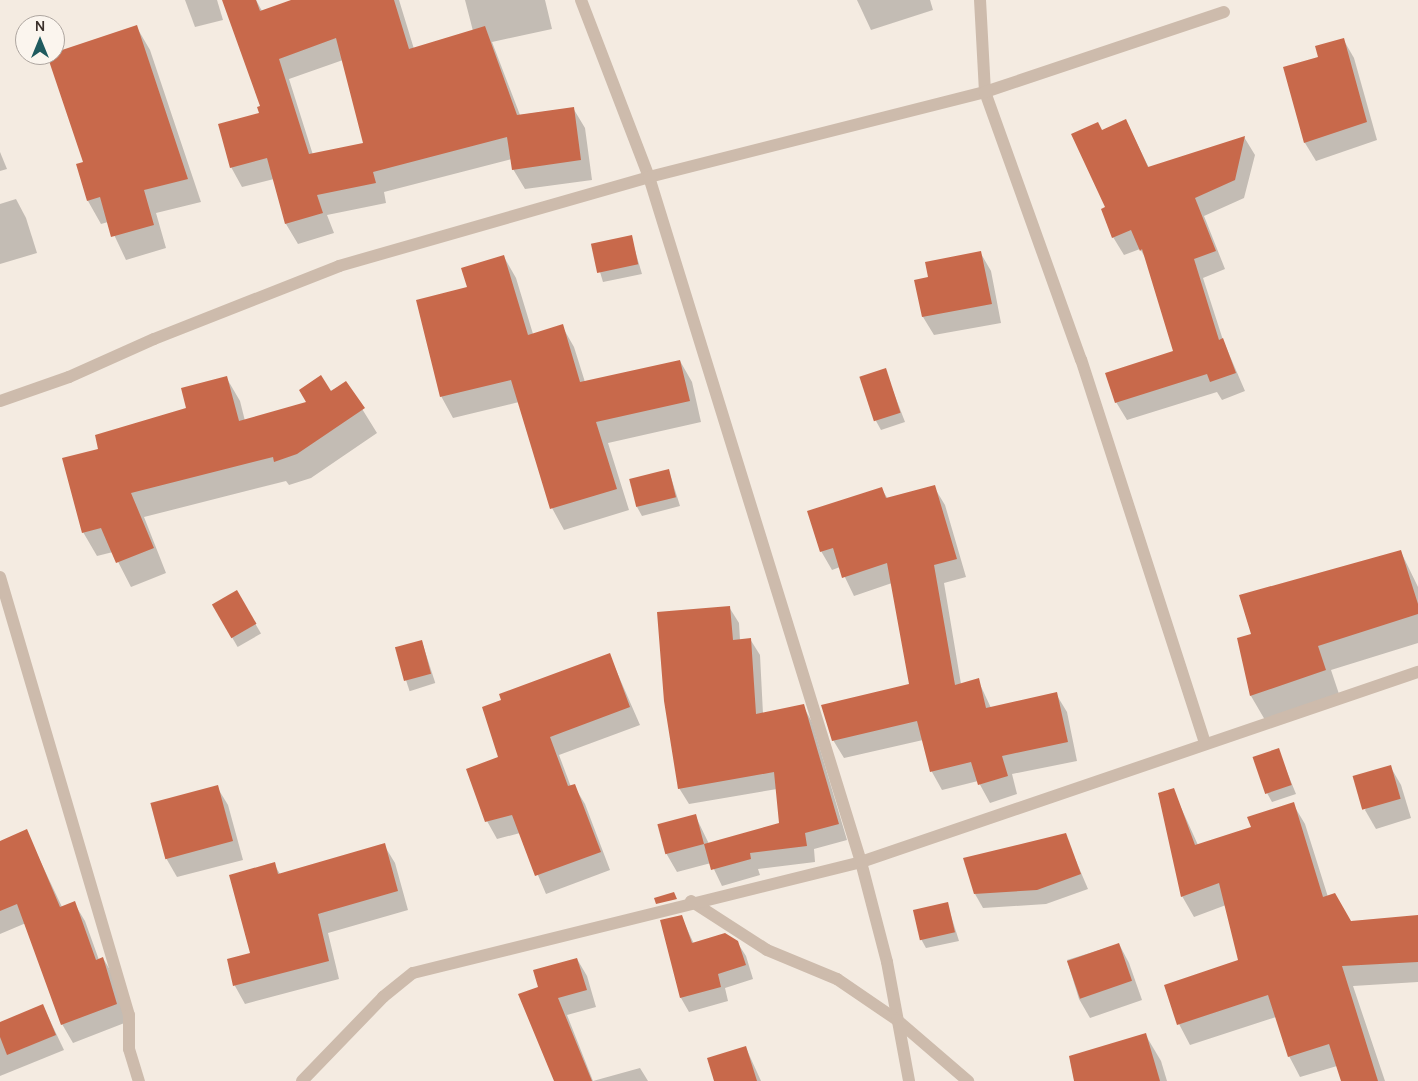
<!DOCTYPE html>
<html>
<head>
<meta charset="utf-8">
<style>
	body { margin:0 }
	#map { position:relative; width:1418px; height:1081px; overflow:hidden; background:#f4ebe1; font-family:Manrope,sans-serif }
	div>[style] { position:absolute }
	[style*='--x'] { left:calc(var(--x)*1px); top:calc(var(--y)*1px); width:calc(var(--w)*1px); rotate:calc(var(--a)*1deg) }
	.shadow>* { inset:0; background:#0003; transform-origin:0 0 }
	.building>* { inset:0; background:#c8694b; transform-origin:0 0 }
	.street>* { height:12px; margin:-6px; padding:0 6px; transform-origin:6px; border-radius:6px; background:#cdbbac }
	span { translate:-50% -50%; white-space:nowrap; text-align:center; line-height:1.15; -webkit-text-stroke:4.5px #fbf5ee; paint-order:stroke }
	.north { position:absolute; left:15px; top:15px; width:50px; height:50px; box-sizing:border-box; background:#fbf5ee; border:1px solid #aea6a0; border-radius:50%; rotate:0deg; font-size:14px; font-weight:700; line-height:20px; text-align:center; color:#3b302b }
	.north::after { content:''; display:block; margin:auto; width:18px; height:22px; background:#1f5a5e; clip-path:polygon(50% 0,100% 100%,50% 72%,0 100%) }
</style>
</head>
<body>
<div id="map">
	<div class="shadow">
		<div style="clip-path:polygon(185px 0,217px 0,223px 20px,195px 27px)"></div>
		<div style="clip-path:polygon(evenodd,238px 0,256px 0,262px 11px,295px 0,399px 0,414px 49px,473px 31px,465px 0,545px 0,552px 29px,492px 42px,520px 115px,573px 108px,585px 128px,592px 180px,525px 189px,513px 169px,512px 159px,384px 192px,386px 203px,327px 215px,334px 233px,298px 244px,286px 224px,274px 179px,242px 187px,231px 167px,262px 107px,238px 0,343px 60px,365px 144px,313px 155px,289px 79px,343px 60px)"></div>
		<div style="clip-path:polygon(857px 0,930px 0,933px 10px,871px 30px)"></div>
		<div style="clip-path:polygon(136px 26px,150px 50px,201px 202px,156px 213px,166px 248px,126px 260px,108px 222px,101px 224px,88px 201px,85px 163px)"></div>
		<div style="clip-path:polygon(1343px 39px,1354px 58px,1377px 140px,1316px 161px,1305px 143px,1319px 58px)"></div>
		<div style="clip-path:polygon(1126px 121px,1149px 168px,1244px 137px,1255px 155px,1244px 198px,1204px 216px,1225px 269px,1203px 278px,1223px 340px,1245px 391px,1222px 400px,1217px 392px,1127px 420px,1116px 402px,1175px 352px,1148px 262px,1140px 249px,1124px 255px,1113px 237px,1107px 208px,1102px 132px)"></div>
		<div style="clip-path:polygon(0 152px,7px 169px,0 171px)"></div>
		<div style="clip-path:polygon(16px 199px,26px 218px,37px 253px,0 264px,0 204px)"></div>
		<div style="clip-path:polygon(631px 237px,642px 274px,603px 282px,592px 245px)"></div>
		<div style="clip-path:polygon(980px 252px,991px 271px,1001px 323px,934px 335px,923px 317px,916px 281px,929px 278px)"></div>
		<div style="clip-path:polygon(504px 257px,516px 278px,533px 334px,562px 326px,574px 347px,585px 382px,680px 361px,692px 382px,701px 422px,608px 443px,629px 510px,564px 530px,552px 508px,519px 402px,453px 418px,441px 396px,468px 288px)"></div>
		<div style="clip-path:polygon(885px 370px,905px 422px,881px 430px,876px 421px)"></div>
		<div style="clip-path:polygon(226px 377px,240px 401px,245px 421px,307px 403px,346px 383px,377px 433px,311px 478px,289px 485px,286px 481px,144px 517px,166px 573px,131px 587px,113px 552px,97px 556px,83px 532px,100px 449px,188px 409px)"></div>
		<div style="clip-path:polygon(669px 471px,680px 506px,642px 516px,637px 507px)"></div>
		<div style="clip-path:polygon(934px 487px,945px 505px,966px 577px,944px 583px,961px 684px,978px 680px,991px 708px,1056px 694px,1067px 712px,1077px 761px,1012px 774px,1017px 794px,990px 803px,978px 781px,942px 790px,932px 772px,923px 740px,844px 758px,833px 740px,910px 685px,892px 583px,854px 596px,840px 567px,832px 570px,821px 551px,881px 488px,888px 499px)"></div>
		<div style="clip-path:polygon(1401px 552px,1418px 587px,1418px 643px,1331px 670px,1339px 694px,1265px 720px,1251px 696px,1238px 639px,1252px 635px)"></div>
		<div style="left:237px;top:592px;width:48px;height:27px;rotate:60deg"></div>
		<div style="clip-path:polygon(729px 607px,739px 623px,740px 640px,750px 639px,760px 655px,763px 714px,803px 706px,812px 722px,847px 840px,814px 849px,815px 862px,758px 869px,760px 875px,722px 886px,711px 863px,677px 872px,666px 853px,695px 815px,709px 844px,780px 824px,777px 789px,689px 804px,679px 788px)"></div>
		<div style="left:422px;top:642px;width:43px;height:27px;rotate:72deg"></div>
		<div style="clip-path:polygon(609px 654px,640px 725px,559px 755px,571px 787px,574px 786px,585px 804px,610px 870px,546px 894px,520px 833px,497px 839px,487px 821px,500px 758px)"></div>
		<div style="clip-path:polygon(1278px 750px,1296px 794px,1272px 802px,1267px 793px)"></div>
		<div style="clip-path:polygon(1390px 766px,1401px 785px,1411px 818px,1376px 829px,1365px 810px)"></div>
		<div style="clip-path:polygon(217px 787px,228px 805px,243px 860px,177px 877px,166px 858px)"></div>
		<div style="clip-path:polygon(1173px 790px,1198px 845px,1252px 828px,1293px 804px,1305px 824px,1328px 897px,1350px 922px,1418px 916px,1418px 982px,1353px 986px,1385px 1081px,1342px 1081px,1337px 1066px,1300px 1077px,1289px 1056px,1276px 1017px,1190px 1045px,1179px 1024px,1166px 986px,1240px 961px,1226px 905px,1194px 917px,1182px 896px)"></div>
		<div style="clip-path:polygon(26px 831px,62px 907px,74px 903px,85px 921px,99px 960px,103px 958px,114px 977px,127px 1022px,73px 1043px,62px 1024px,26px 923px,0 934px,0 842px)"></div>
		<div style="clip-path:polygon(1065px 835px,1088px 889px,1046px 904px,983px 908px,975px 894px)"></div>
		<div style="clip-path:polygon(384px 845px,395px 863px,408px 910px,328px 933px,339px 979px,245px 1004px,235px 986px,229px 960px,252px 954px,274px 864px,280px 874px)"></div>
		<div style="clip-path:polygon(947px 903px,959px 941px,926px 948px,921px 939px)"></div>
		<div style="clip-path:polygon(681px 916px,694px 944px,737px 942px,746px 956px,753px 979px,725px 988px,728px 1001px,689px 1012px,681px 998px,661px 921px)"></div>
		<div style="clip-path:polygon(1119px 944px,1129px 963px,1142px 1000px,1090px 1018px,1079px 999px,1067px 960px)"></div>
		<div style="clip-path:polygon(577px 959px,587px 976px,596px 1007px,567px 1015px,593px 1081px,640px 1068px,648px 1081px,555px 1081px,539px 988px)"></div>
		<div style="clip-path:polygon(43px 1006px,64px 1050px,0 1076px,0 1023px)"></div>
		<div style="clip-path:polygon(1145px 1034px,1161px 1061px,1167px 1081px,1076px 1081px)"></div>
		<div style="clip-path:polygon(746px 1048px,761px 1081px,715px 1081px)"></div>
	</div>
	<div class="building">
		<div style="clip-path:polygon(evenodd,222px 0,256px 0,260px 11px,291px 0,394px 0,409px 49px,485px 26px,517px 115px,574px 107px,581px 160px,512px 170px,507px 137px,373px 172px,376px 183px,317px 195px,323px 213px,285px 224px,267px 158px,230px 168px,218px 124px,259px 113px,257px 107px,260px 106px,222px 0,336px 38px,363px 143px,309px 154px,279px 59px,336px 38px)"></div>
		<div style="clip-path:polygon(137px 25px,188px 179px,144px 190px,154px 225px,111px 237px,100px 197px,87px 201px,76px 164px,83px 162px,47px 55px)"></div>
		<div style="clip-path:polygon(1344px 38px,1367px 122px,1304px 143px,1283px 67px,1318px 57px,1315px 46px)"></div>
		<div style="clip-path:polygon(1126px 119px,1148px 167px,1245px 136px,1235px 180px,1195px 198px,1216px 251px,1194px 259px,1219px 340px,1223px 338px,1236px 373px,1210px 382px,1207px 374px,1115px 403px,1105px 373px,1173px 351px,1142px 249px,1140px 251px,1131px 230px,1112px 238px,1101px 209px,1105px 207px,1071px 134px,1098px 122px,1102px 130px)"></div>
		<div style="left:632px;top:235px;width:30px;height:42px;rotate:78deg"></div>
		<div style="clip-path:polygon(981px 251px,992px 304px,922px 317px,914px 280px,928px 277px,925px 262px)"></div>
		<div style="clip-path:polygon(504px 255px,528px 335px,563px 324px,580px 382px,680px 360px,690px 401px,596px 422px,617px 489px,550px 509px,511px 380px,440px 397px,416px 300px,467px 287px,461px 268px)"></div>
		<div style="left:886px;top:368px;width:47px;height:28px;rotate:72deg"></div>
		<div style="clip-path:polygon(321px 375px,331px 391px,346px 381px,365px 408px,297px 454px,274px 462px,273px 457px,131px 493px,154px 548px,116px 563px,101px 528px,82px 533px,62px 458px,98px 449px,95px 435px,186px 408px,181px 388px,227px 376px,239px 421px,306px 402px,299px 390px)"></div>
		<div style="left:669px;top:469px;width:29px;height:41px;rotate:76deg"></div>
		<div style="clip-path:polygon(935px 485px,957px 559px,934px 565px,955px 685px,979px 678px,986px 708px,1057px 692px,1068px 742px,1002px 756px,1008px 776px,978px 785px,971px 762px,930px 772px,917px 721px,832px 741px,821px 705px,909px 684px,887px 563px,842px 578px,833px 548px,820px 552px,807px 511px,882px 487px,886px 498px)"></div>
		<div style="clip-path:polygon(1401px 550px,1418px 604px,1418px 614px,1318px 646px,1326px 670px,1250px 696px,1237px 638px,1251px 634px,1239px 595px)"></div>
		<div style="left:237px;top:590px;width:39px;height:29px;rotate:60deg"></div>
		<div style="clip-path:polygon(730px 606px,733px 640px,751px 638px,756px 714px,804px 704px,839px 824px,805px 833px,807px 846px,750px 853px,751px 859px,711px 870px,704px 844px,779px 823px,774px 772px,678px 789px,664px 701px,657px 612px)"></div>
		<div style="left:422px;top:640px;width:35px;height:28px;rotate:75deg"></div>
		<div style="clip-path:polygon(610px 653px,630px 707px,550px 737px,568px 786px,575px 784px,601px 852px,535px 876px,512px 815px,485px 822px,466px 769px,498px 757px,482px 707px,501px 700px,499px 694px)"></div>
		<div style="left:1279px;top:748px;width:39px;height:28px;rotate:71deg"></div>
		<div style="left:1391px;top:765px;width:35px;height:40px;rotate:74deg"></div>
		<div style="left:218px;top:785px;width:58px;height:70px;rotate:75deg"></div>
		<div style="clip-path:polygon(1174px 788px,1195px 845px,1251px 827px,1247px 817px,1294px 802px,1323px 897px,1335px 893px,1351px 921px,1418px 915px,1418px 962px,1342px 966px,1378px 1081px,1341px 1081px,1329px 1044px,1288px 1057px,1268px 995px,1177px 1025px,1164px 985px,1238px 960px,1219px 883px,1181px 897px,1158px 793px)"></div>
		<div style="left:696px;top:814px;width:31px;height:40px;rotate:75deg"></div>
		<div style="clip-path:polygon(27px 829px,60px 907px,75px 901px,96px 960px,103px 957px,117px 1004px,61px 1025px,17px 904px,0 911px,0 841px)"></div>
		<div style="clip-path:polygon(1066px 833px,1081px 874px,1037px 890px,974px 894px,963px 858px)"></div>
		<div style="clip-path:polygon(385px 843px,398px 891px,318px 914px,329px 961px,233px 986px,227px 959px,250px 953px,229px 875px,275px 862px,278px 874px)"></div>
		<div style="clip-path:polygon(674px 892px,677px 899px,656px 904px,654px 898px)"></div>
		<div style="left:948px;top:902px;width:31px;height:36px;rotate:77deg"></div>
		<div style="clip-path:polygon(682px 915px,692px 943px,725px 933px,738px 941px,746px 965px,718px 974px,721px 987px,680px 998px,660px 920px)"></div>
		<div style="left:1119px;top:943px;width:40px;height:55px;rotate:71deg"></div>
		<div style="clip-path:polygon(577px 958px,587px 990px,558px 998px,592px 1081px,554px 1081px,518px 994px,538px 987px,533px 970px)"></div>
		<div style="clip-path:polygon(43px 1004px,56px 1035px,7px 1055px,0 1037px,0 1022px)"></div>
		<div style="clip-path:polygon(1146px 1033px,1160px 1081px,1074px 1081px,1069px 1056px)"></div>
		<div style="clip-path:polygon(746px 1046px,757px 1081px,714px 1081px,707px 1058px)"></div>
	</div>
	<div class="street">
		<div style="--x:581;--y:0;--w:190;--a:69"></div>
		<div style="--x:649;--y:177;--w:717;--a:72.8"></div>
		<div style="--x:861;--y:862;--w:103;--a:75.4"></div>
		<div style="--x:887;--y:962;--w:121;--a:79.5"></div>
		<div style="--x:0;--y:401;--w:73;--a:-19.2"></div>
		<div style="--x:69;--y:377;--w:93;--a:-24.1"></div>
		<div style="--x:154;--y:339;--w:199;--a:-21.5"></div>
		<div style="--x:339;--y:266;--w:323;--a:-16"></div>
		<div style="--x:649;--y:177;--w:347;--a:-14.2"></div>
		<div style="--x:985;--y:92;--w:92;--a:-93.1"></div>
		<div style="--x:0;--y:577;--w:457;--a:73.6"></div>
		<div style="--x:129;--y:1015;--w:34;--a:90"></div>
		<div style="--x:129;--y:1049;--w:34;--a:73"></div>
		<div style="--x:1205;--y:743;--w:403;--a:-107.9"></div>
		<div style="--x:1081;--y:360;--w:285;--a:-109.7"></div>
		<div style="--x:985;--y:92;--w:252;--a:-18.5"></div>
		<div style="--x:691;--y:901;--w:90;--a:32.8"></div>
		<div style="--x:767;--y:950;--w:76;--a:22.5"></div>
		<div style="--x:837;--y:979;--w:73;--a:34.3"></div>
		<div style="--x:897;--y:1020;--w:94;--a:40.7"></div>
		<div style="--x:302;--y:1081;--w:117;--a:-46"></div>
		<div style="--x:383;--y:997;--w:38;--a:-39"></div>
		<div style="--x:413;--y:973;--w:462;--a:-13.9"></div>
		<div style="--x:861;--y:862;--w:589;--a:-18.84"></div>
	</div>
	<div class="north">N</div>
</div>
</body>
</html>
